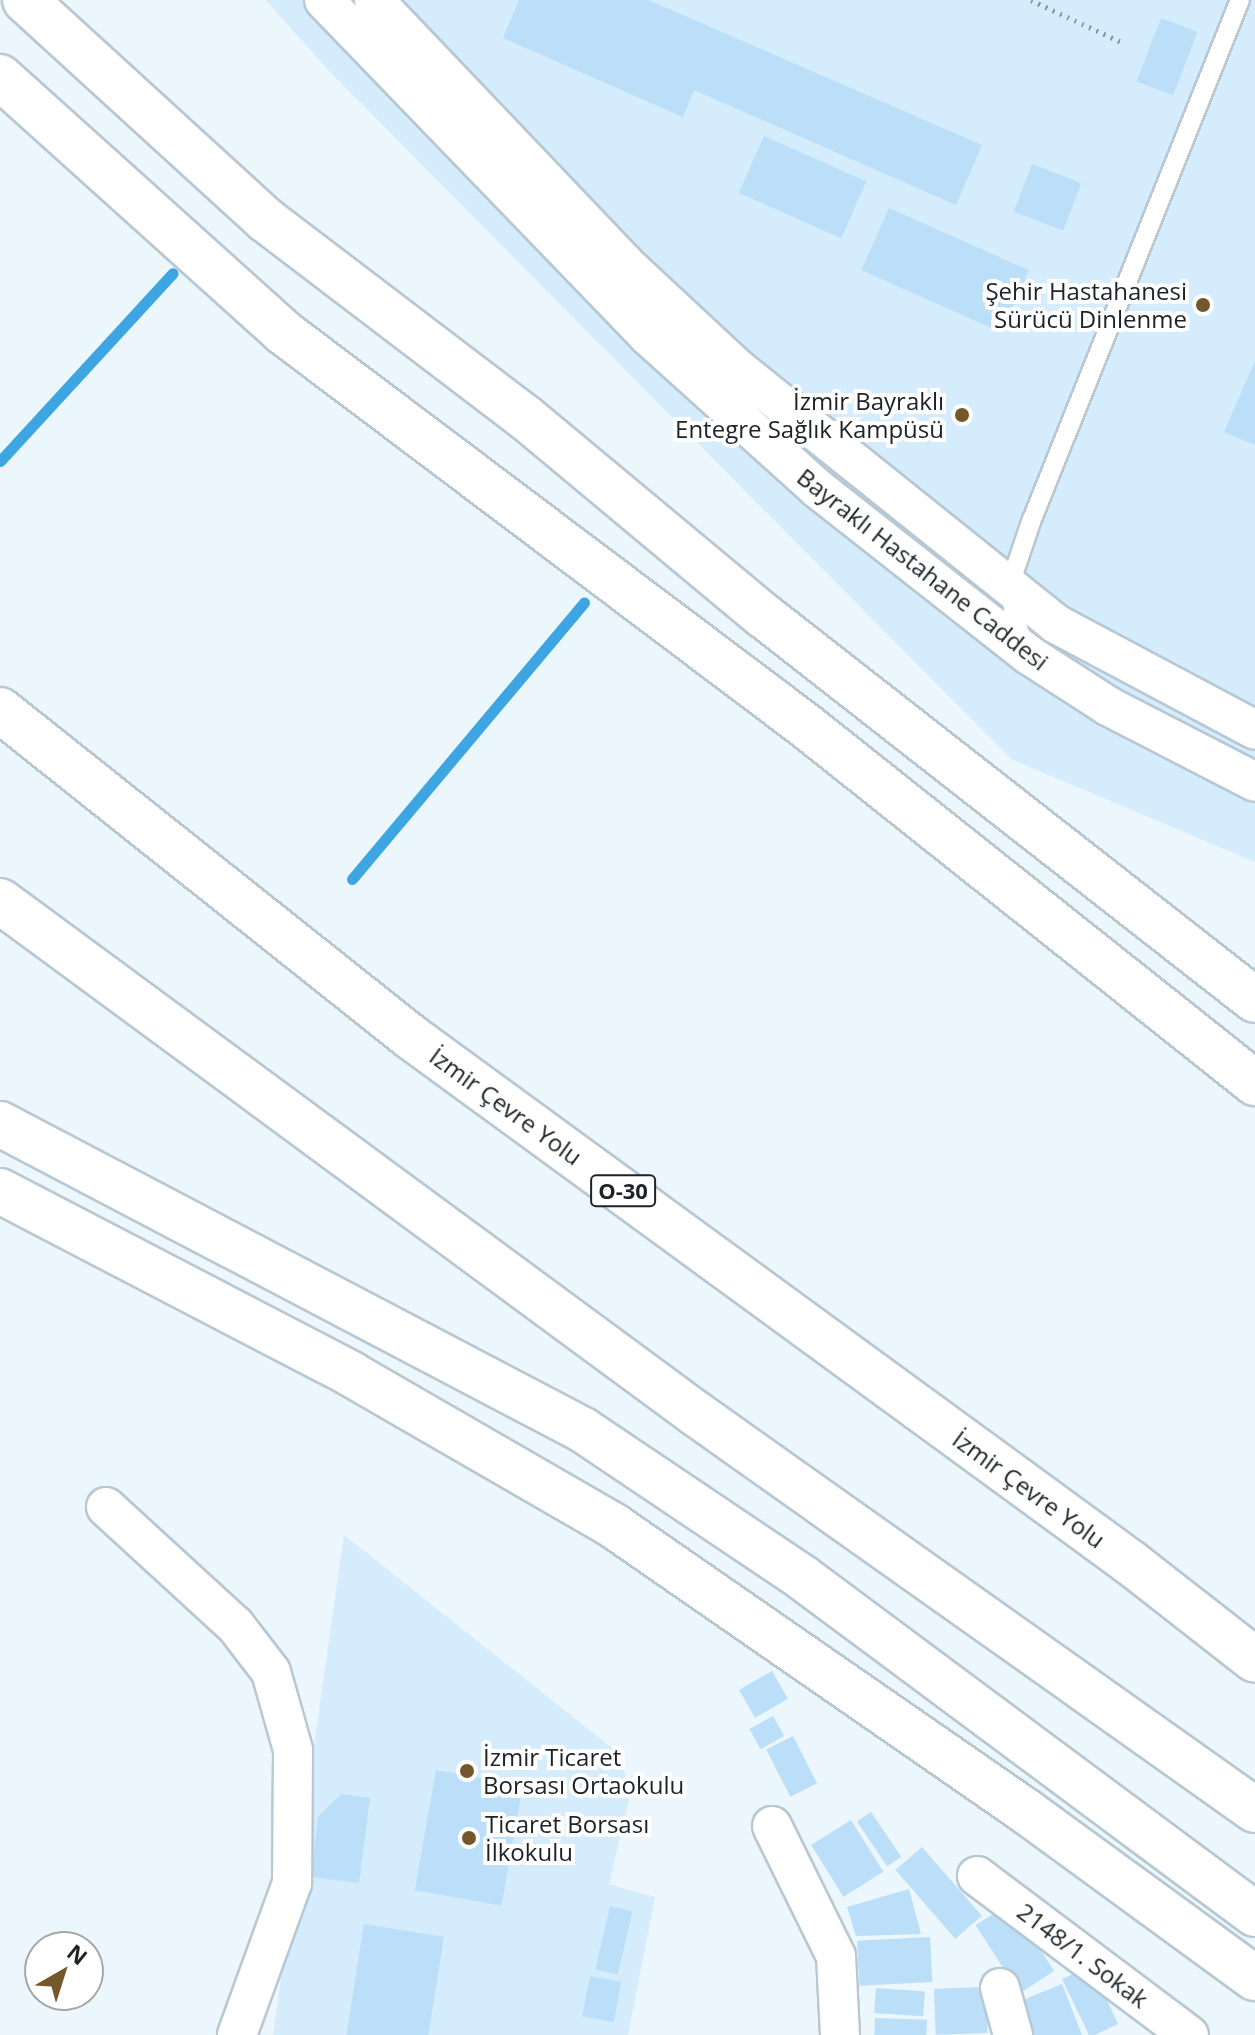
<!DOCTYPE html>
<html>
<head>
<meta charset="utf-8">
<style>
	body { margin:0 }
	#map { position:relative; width:1255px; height:2035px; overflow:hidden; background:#ecf6fd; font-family:"Open Sans",sans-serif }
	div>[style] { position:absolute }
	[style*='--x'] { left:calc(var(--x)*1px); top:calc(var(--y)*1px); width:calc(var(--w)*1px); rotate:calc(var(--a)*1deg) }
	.built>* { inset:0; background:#d4ecfc }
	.stream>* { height:11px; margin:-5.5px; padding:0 5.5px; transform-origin:5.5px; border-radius:5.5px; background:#3da5e1 }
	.building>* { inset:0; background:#bbdff8; transform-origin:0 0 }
	.path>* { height:5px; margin-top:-2.5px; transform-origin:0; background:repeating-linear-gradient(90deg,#90989e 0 2px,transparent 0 8px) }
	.roads { filter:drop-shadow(2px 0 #b8c8d3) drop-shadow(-2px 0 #b8c8d3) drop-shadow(0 2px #b8c8d3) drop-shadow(0 -2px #b8c8d3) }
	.lane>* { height:18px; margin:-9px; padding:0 9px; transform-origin:9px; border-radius:9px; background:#fff }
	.street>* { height:38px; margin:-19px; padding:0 19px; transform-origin:19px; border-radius:19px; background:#fff }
	.highway>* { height:44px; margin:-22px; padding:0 22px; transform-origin:22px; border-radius:22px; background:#fff }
	.dots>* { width:22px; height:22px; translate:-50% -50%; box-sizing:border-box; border:4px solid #fff; border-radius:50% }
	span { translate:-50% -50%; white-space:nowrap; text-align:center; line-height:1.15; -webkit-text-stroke:8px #fff; paint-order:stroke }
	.shield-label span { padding:2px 6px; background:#fff; border:2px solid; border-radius:6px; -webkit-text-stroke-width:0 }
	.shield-label { font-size:22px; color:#1c2226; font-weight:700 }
	.poi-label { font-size:24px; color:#1c2226 }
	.right { translate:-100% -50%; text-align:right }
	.left { translate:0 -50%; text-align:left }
	.street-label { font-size:24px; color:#1c2226 }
	.north { position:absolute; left:24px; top:1931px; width:80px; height:80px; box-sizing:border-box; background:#fff; border:2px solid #a4a7a8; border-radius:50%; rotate:39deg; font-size:22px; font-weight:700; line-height:32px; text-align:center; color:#1c2226 }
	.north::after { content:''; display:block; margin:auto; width:28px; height:36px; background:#74572a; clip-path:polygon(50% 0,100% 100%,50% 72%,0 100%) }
</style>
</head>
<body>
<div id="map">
	<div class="built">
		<div style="clip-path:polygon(266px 0,1255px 0,1255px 862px,1011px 759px,329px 71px)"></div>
		<div style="clip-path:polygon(344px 1535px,617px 1752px,631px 1791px,609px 1884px,655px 1897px,628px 2035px,273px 2035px)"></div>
	</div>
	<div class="stream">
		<div style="--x:0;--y:461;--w:255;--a:-47.4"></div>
		<div style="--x:352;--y:879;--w:361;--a:-50"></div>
	</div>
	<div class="building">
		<div style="clip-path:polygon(519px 0,648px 0,982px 145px,956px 205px,694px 90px,683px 117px,503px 38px)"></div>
		<div style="left:1161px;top:18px;width:39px;height:68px;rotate:21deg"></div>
		<div style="left:764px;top:136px;width:112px;height:62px;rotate:24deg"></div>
		<div style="left:1032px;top:164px;width:53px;height:51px;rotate:21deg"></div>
		<div style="left:889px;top:208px;width:153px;height:68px;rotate:24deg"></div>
		<div style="clip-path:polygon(1255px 361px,1255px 445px,1224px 432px)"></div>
		<div style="left:772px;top:1671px;width:32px;height:38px;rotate:60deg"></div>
		<div style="left:773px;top:1716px;width:23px;height:27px;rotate:61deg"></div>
		<div style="left:793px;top:1736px;width:53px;height:30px;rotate:63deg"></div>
		<div style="left:436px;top:1770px;width:88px;height:122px;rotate:10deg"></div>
		<div style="clip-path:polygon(341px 1794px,370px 1798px,359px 1883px,311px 1877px,318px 1817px)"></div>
		<div style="left:871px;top:1812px;width:54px;height:17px;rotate:56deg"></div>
		<div style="left:851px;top:1820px;width:61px;height:47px;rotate:58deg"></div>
		<div style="left:922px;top:1847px;width:91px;height:35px;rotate:49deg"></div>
		<div style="clip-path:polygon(909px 1889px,921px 1934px,856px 1936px,847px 1907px)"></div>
		<div style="left:1010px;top:1903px;width:81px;height:41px;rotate:57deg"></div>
		<div style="left:610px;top:1906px;width:23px;height:65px;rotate:13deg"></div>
		<div style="left:364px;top:1924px;width:81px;height:112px;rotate:9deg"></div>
		<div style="left:930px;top:1937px;width:45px;height:73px;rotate:87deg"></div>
		<div style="clip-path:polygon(1091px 1966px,1118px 2024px,1095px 2035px,1089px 2035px,1062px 1979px)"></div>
		<div style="left:590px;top:1976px;width:32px;height:41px;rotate:11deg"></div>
		<div style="clip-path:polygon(1062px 1984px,1082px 2035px,1032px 2035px,1018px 2002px)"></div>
		<div style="left:986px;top:1987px;width:46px;height:52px;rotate:88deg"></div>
		<div style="left:876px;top:1988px;width:49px;height:25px;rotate:4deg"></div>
		<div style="left:875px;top:2018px;width:52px;height:17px;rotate:2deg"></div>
	</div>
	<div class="path">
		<div style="--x:1031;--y:0;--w:99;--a:25"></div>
	</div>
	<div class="roads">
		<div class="lane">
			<div style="--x:1023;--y:641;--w:26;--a:-111"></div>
			<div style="--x:1014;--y:617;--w:33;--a:-97"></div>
			<div style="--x:1010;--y:584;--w:65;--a:-71.3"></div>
			<div style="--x:1031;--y:522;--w:562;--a:-68.18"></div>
		</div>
		<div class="street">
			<div style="--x:324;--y:0;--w:467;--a:46"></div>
			<div style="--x:648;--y:336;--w:229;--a:42"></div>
			<div style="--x:818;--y:489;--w:268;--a:38.2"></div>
			<div style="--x:1029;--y:655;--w:94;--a:32.8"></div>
			<div style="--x:1108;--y:706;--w:165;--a:27.3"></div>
			<div style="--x:374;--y:0;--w:364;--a:46.4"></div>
			<div style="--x:625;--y:264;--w:154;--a:42.9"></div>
			<div style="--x:738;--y:369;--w:408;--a:38.7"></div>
			<div style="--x:1056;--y:624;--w:225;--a:28"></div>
			<div style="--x:106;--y:1507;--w:175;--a:42.5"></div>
			<div style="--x:235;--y:1625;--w:59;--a:52.5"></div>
			<div style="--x:271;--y:1672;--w:81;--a:74.2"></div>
			<div style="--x:293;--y:1750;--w:133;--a:90.4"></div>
			<div style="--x:292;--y:1883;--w:162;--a:109.9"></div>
			<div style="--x:772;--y:1826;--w:145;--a:63.8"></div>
			<div style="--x:836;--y:1956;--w:79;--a:87.1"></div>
			<div style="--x:977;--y:1876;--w:265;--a:36.9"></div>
			<div style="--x:1000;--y:1988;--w:49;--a:74.5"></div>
		</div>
		<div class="highway">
			<div style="--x:25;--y:0;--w:326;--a:42.4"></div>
			<div style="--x:266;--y:220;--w:327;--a:37.3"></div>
			<div style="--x:526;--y:418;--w:310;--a:39.8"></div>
			<div style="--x:764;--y:616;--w:623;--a:38.03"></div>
			<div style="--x:0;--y:77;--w:381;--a:42"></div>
			<div style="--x:283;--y:332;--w:655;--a:36.99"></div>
			<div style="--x:806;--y:726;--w:574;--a:38.49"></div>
			<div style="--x:0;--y:710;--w:525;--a:38.51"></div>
			<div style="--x:411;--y:1037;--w:892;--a:36.15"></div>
			<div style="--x:1131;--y:1563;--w:157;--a:38"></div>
			<div style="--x:0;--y:901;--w:863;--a:36.38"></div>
			<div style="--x:695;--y:1413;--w:686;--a:35.33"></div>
			<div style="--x:0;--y:1124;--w:658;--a:27.69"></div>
			<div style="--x:583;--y:1430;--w:265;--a:33.9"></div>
			<div style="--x:803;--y:1578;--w:563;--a:36.63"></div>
			<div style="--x:0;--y:1191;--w:396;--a:27.5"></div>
			<div style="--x:351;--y:1374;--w:304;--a:30"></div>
			<div style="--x:614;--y:1526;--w:502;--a:34.7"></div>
			<div style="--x:1027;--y:1812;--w:282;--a:36.1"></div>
		</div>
	</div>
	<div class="dots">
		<div style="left:1203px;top:305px;background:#74572a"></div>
		<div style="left:962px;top:415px;background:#74572a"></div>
		<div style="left:467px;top:1771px;background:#74572a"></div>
		<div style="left:469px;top:1838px;background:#74572a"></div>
	</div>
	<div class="shield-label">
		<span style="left:623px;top:1191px">O-30</span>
	</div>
	<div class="poi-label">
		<span class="right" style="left:1187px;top:305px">Şehir Hastahanesi<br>Sürücü Dinlenme</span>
		<span class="right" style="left:944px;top:415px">İzmir Bayraklı<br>Entegre Sağlık Kampüsü</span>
		<span class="left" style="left:483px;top:1771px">İzmir Ticaret<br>Borsası Ortaokulu</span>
		<span class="left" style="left:485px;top:1838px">Ticaret Borsası<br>İlkokulu</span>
	</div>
	<div class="street-label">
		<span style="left:923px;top:569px;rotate:38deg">Bayraklı Hastahane Caddesi</span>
		<span style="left:506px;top:1106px;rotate:36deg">İzmir Çevre Yolu</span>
		<span style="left:1029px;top:1489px;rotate:36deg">İzmir Çevre Yolu</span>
		<span style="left:1083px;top:1955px;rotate:37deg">2148/1. Sokak</span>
	</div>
	<div class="north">N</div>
</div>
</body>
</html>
